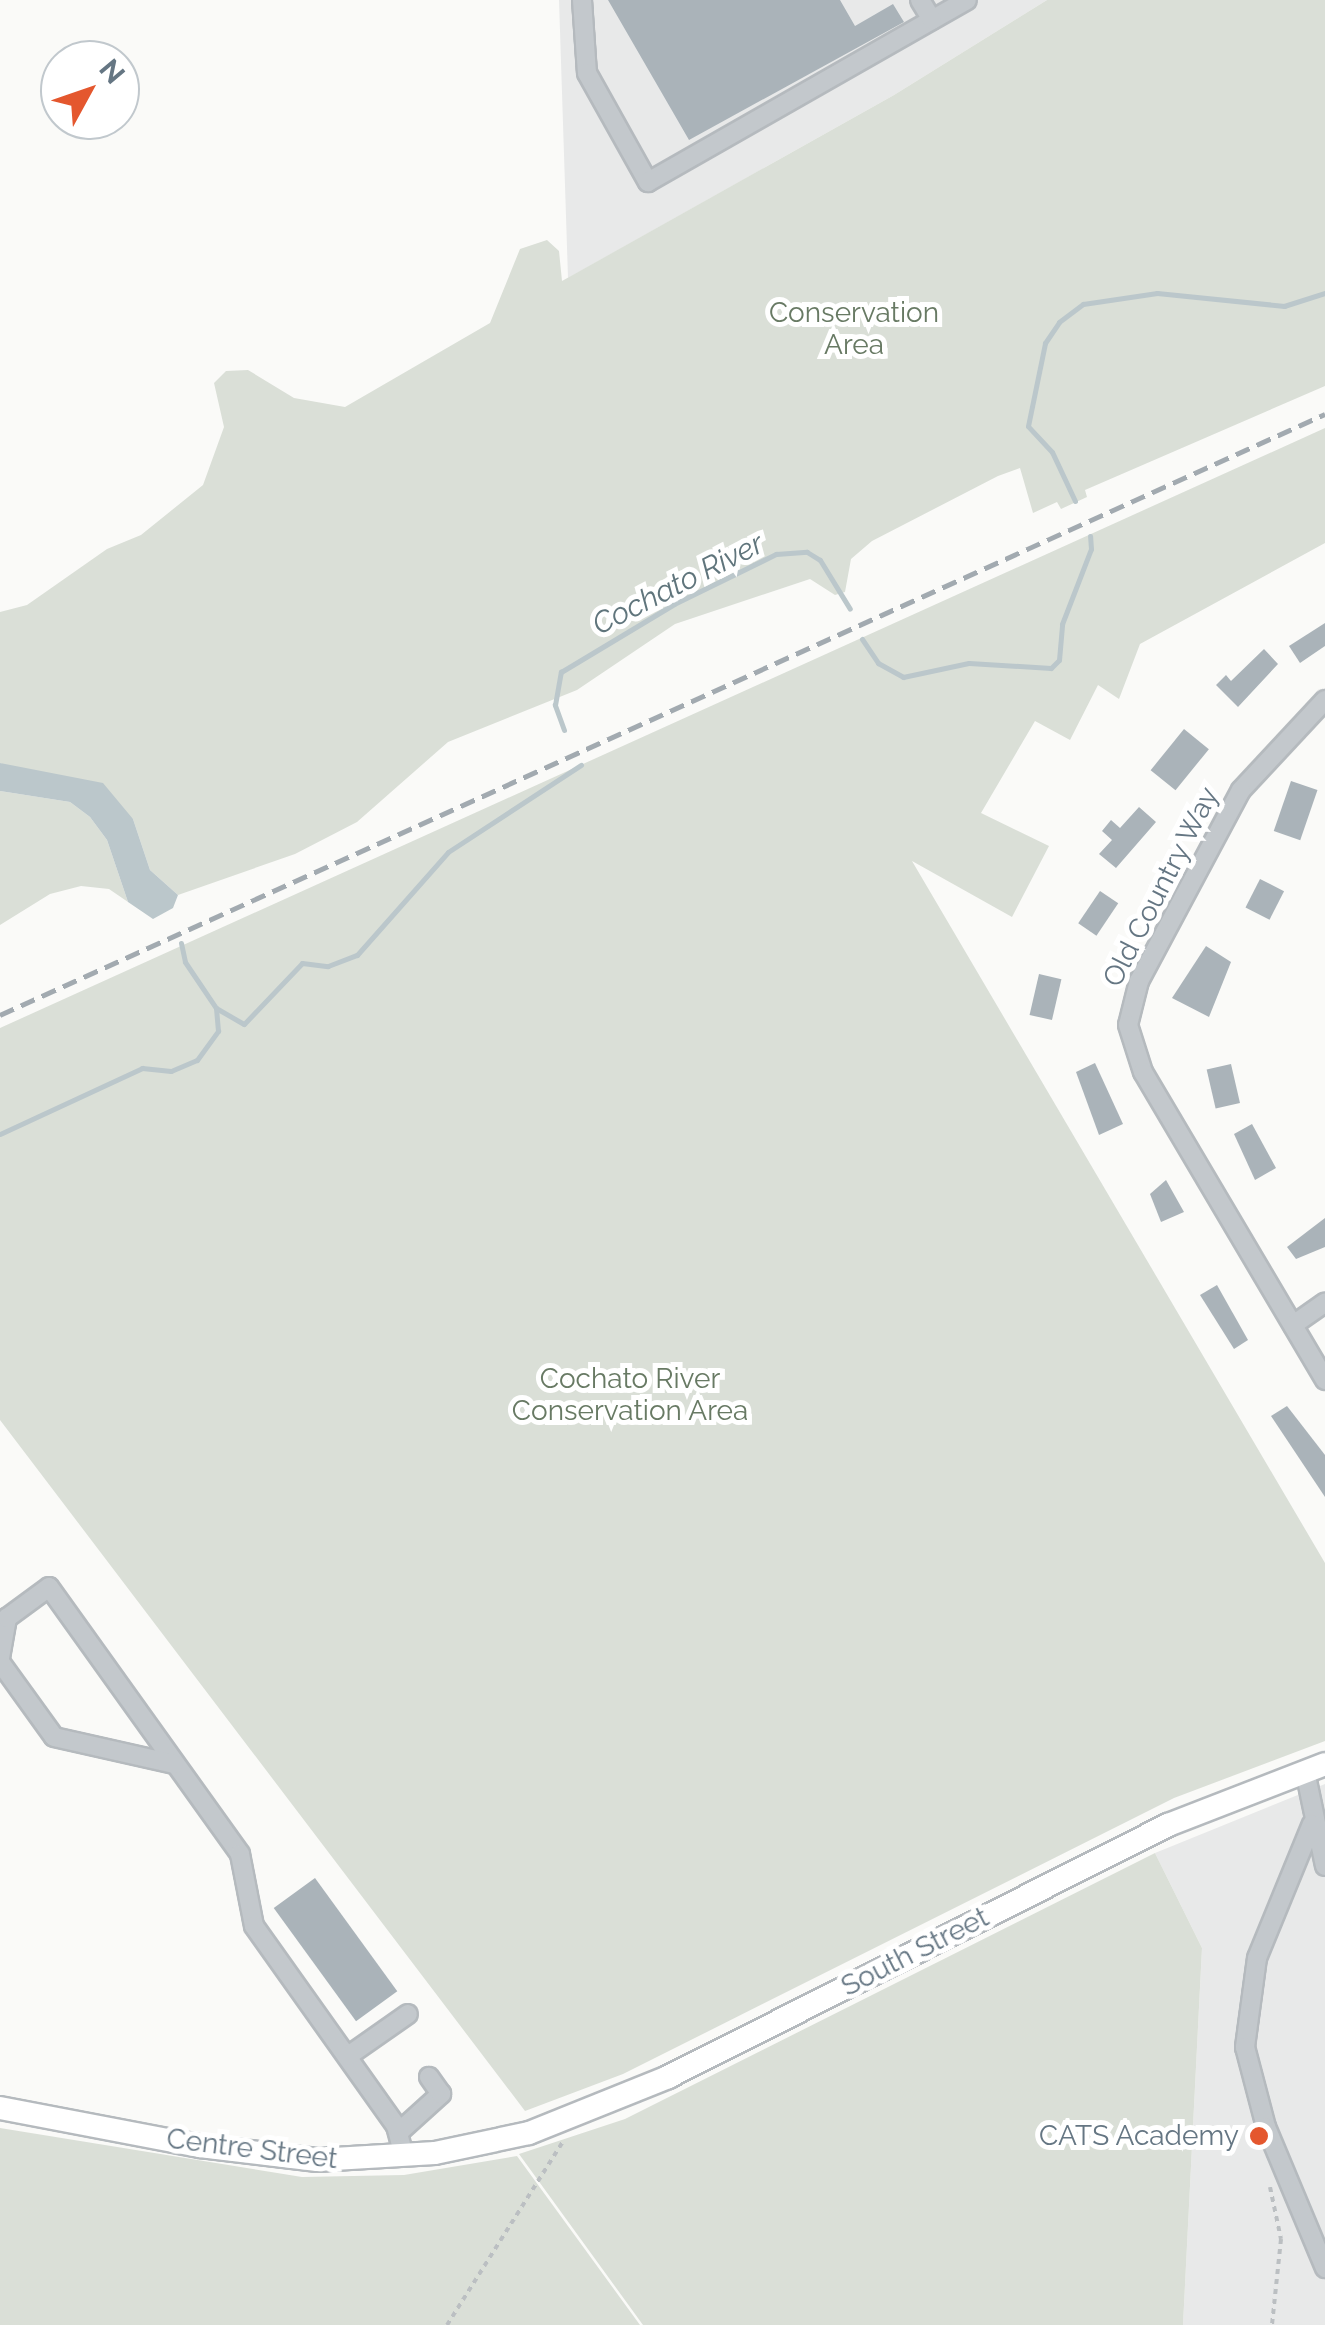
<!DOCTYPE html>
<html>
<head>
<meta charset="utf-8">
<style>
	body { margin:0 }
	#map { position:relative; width:1325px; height:2325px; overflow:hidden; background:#fafaf8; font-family:Raleway,sans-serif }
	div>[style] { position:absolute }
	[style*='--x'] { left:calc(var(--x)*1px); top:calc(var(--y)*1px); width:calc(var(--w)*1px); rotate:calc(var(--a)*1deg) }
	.built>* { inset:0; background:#e8e9e9 }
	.green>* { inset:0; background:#dadfd7 }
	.water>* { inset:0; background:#bbc7cb }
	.stream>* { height:5px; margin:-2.5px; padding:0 2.5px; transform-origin:2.5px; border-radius:2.5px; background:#bbc7cb }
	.building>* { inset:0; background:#aab3b9; transform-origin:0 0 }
	.path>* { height:4px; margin-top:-2px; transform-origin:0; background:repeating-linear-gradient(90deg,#bbbfc2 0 5px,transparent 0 10px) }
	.roads { filter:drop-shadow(2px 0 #b5babe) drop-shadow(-2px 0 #b5babe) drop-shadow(0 2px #b5babe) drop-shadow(0 -2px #b5babe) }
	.minor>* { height:18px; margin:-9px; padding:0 9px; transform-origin:9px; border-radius:9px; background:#c3c8cc }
	.major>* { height:22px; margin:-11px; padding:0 11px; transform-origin:11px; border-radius:11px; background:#fff }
	.rail>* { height:5px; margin-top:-2.5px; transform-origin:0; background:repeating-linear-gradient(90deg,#a2aab0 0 15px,transparent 0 23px) }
	.dots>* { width:28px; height:28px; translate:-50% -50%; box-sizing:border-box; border:5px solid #fff; border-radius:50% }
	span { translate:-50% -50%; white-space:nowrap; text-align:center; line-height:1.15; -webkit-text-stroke:10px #fff; paint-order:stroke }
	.park-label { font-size:28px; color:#687a64 }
	.street-label { font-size:28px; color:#657683 }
	.poi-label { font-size:28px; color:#657683 }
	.right { translate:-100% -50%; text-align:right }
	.water-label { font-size:30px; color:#60757c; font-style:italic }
	.north { position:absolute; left:40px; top:40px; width:100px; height:100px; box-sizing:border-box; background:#fff; border:2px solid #c1c8cd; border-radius:50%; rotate:50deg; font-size:28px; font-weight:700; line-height:40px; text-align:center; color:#657683 }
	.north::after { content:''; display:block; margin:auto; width:35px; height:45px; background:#e4572e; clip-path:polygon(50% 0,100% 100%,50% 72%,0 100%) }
</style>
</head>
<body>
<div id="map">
	<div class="built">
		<div style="clip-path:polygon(559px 0,1047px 0,894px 95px,568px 278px)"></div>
		<div style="clip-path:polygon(1325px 1784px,1325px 2325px,1183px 2325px,1202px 1948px,1155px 1853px)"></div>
	</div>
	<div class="green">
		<div style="clip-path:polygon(1047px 0,1325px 0,1325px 386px,1085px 490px,1087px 497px,1061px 509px,1057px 502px,1033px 513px,1020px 468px,998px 476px,872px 541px,851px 559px,845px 592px,835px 595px,810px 579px,675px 624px,577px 690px,448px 742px,357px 822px,295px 854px,178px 895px,150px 870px,133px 819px,0 763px,0 612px,27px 605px,107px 549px,141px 535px,203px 485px,224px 427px,214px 383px,226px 371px,248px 370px,294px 398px,345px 407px,490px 323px,520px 249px,547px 240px,559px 251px,562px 281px,894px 95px)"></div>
		<div style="clip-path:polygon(1325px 428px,1325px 543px,1140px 644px,1119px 699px,1098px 685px,1070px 740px,1035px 721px,981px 813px,1049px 846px,1012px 917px,912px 861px,1325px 1563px,1325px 1741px,1174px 1798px,623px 2074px,525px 2111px,0 1420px,0 1028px)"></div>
		<div style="clip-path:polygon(0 791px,70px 802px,90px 817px,107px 840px,128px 902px,109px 889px,81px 886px,50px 894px,0 925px)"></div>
		<div style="clip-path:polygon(1155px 1853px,1202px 1948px,1183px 2325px,643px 2325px,519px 2154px,625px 2119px)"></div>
		<div style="clip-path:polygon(0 2128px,302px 2177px,404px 2175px,517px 2156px,640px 2325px,0 2325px)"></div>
	</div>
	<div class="water">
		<div style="clip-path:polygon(0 763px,103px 783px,133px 819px,150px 870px,178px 895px,173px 908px,153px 919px,128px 902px,107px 840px,90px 817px,70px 802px,0 791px)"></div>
	</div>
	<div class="stream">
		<div style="--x:1075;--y:501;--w:54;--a:-115.1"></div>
		<div style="--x:1052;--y:452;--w:35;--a:-133"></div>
		<div style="--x:1028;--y:426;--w:85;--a:-78.4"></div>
		<div style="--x:1045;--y:343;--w:25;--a:-56"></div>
		<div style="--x:1059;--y:322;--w:30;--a:-37"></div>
		<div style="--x:1083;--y:304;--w:75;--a:-8.5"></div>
		<div style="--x:1157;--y:293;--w:128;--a:5.8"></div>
		<div style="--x:1284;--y:306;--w:43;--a:-17.6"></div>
		<div style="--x:862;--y:639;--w:29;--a:56"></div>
		<div style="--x:878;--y:663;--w:29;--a:29"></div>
		<div style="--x:903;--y:677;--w:67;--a:-12"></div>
		<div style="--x:969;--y:663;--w:82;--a:3.5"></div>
		<div style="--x:1051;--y:668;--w:11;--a:-45"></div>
		<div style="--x:1059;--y:660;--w:36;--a:-85"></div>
		<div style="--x:1062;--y:624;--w:80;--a:-68.9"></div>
		<div style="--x:1091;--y:549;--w:13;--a:-94"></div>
		<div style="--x:564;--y:730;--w:27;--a:-110"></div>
		<div style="--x:555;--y:705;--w:34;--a:-80"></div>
		<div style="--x:561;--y:672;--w:132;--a:-31"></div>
		<div style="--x:674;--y:604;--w:114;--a:-26.1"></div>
		<div style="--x:776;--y:554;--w:31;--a:-4"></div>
		<div style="--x:807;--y:552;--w:15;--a:32"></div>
		<div style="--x:820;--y:560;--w:57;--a:58.5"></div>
		<div style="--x:181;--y:943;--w:19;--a:78"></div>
		<div style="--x:185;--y:962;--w:55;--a:56"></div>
		<div style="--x:216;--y:1008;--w:32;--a:30"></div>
		<div style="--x:244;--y:1024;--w:84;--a:-46.4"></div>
		<div style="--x:302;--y:963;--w:26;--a:7"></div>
		<div style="--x:328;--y:966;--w:31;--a:-21"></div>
		<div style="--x:357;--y:955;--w:137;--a:-48.5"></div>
		<div style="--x:448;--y:852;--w:159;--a:-33.2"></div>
		<div style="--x:0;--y:1134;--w:157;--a:-24.9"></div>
		<div style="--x:142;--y:1068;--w:29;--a:6"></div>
		<div style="--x:171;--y:1071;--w:28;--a:-23"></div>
		<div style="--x:197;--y:1060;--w:36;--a:-54"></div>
		<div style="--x:218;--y:1031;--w:23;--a:-95"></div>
	</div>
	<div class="building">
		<div style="clip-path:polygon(608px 0,840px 0,855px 26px,893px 4px,904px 22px,689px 140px)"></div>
		<div style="clip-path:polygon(1325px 623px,1325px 646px,1300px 663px,1289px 646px)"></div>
		<div style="clip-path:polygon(1264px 649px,1278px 664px,1238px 707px,1216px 685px,1226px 675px,1231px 681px)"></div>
		<div style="left:1184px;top:729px;width:32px;height:53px;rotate:39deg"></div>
		<div style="left:1291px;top:781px;width:28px;height:53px;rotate:19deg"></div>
		<div style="clip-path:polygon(1139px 807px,1156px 822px,1116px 868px,1099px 854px,1112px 840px,1102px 831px,1111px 820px,1120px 828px)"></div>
		<div style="left:1260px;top:879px;width:27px;height:32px;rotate:27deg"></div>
		<div style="left:1100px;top:891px;width:22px;height:39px;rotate:34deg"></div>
		<div style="clip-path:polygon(1206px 946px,1231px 962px,1209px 1017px,1172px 998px)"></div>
		<div style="left:1039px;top:974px;width:23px;height:42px;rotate:13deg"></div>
		<div style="clip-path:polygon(1095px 1063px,1123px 1124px,1099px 1135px,1076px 1072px)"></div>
		<div style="left:1231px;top:1064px;width:40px;height:25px;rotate:77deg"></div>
		<div style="clip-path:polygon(1252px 1124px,1276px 1168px,1255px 1180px,1234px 1134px)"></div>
		<div style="clip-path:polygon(1166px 1180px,1184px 1212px,1161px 1222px,1150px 1194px)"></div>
		<div style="clip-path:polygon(1325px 1218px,1325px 1247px,1296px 1259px,1287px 1247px)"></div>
		<div style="clip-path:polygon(1217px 1285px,1248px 1340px,1234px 1349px,1200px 1295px)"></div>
		<div style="clip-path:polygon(1287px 1406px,1325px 1455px,1325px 1497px,1271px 1416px)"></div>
		<div style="left:315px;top:1878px;width:140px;height:51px;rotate:54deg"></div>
	</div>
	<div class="path">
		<div style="--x:1270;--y:2187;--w:53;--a:78.1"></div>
		<div style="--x:1281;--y:2239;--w:86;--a:96"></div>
		<div style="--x:447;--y:2325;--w:219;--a:-57.7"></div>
	</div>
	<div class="roads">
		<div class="minor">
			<div style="--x:582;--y:0;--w:73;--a:86.1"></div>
			<div style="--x:587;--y:73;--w:125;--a:60.8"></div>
			<div style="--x:648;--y:182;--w:367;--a:-29.7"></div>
			<div style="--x:920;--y:0;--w:23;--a:59"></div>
			<div style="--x:1325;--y:700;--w:123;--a:133"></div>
			<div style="--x:1241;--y:790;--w:217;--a:118.1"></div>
			<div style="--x:1139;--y:981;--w:45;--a:104"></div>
			<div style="--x:1128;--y:1025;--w:49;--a:72.3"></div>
			<div style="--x:1143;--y:1072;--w:358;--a:59.4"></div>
			<div style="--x:1293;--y:1325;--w:39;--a:-35"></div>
			<div style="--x:0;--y:1658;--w:41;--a:-80.1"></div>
			<div style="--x:7;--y:1618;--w:52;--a:-36.4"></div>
			<div style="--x:49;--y:1587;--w:328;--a:54.4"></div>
			<div style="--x:240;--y:1854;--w:73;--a:79"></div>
			<div style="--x:254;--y:1926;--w:245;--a:54.6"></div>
			<div style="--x:396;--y:2126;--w:31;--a:75"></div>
			<div style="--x:0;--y:1662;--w:92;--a:54.2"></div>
			<div style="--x:54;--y:1737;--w:123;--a:12.7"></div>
			<div style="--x:1305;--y:1771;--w:97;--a:78.1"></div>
			<div style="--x:1312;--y:1824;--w:145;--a:112.3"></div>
			<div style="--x:1257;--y:1958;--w:90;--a:97.7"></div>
			<div style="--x:1245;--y:2047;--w:83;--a:75.3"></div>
			<div style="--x:1266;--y:2127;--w:153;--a:67.3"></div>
			<div style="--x:348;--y:2056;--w:73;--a:-35"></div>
			<div style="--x:399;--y:2132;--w:57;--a:-42.1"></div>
			<div style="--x:441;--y:2094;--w:21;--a:-125"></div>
		</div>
		<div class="major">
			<div style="--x:0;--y:2108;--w:204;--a:10.8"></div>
			<div style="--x:200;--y:2146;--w:118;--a:6.8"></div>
			<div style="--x:317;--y:2160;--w:118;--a:-3.4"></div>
			<div style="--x:435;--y:2153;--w:96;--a:-12"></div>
			<div style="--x:529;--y:2133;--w:150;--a:-21.9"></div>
			<div style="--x:668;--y:2077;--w:560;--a:-26.75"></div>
			<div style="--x:1168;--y:1825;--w:168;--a:-21.2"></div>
		</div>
	</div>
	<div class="rail">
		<div style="--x:0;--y:1015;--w:1455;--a:-24.4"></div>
	</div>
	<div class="dots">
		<div style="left:1259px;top:2136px;background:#e4572e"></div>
	</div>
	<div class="park-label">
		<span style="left:854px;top:329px">Conservation<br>Area</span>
		<span style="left:630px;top:1395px">Cochato River<br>Conservation Area</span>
	</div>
	<div class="street-label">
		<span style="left:1161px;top:887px;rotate:-63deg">Old Country Way</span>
		<span style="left:915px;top:1952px;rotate:-27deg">South Street</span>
		<span style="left:252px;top:2149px;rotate:7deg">Centre Street</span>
	</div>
	<div class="poi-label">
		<span class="right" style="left:1239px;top:2136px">CATS Academy</span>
	</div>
	<div class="water-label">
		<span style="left:678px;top:584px;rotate:-27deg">Cochato River</span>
	</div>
	<div class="north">N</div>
</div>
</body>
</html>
